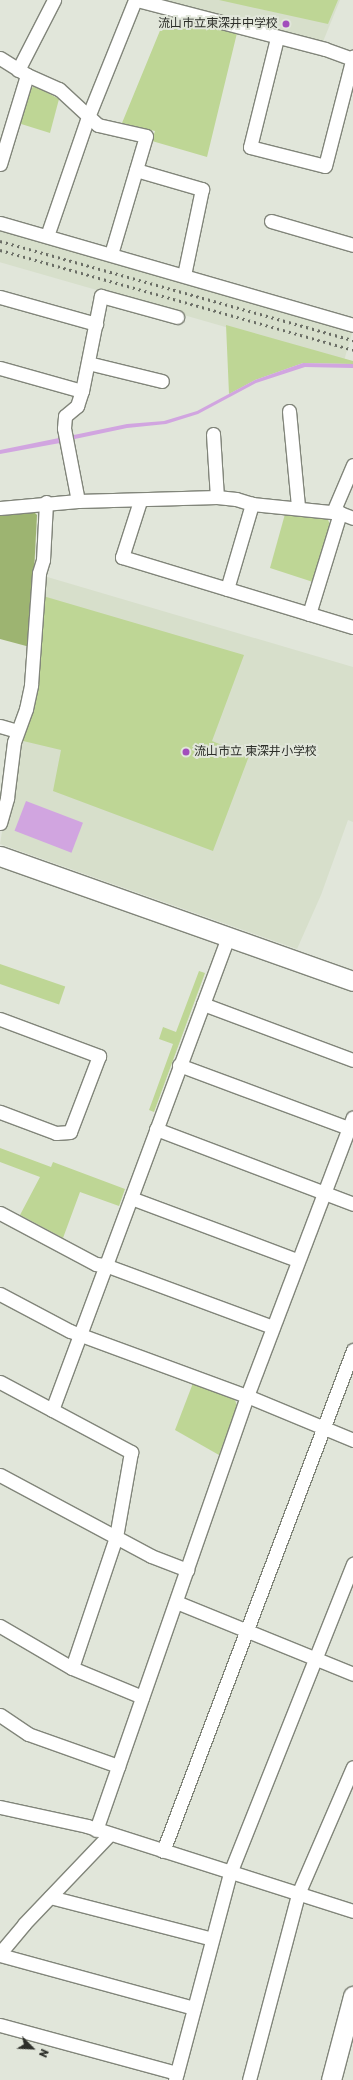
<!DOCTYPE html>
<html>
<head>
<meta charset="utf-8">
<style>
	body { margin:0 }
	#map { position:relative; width:353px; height:2080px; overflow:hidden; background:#e1e6da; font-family:Rubik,"Noto Sans JP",sans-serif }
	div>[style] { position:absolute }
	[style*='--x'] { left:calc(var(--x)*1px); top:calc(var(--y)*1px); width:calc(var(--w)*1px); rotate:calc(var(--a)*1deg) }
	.built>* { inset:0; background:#d7dfcb; transform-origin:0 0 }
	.green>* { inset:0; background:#bed695; transform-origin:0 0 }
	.forest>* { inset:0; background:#9db471 }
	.water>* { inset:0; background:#d1a5e0; transform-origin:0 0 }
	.roads { filter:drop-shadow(1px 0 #81857a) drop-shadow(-1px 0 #81857a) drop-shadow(0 1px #81857a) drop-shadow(0 -1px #81857a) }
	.street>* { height:13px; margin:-6.5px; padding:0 6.5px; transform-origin:6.5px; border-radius:6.5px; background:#fff }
	.secondary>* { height:19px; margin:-9.5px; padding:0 9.5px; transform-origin:9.5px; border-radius:9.5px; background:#fff }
	.rail>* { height:3px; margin-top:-1.5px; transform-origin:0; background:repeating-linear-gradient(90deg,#6b6e66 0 2px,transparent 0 6px) }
	.dots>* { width:11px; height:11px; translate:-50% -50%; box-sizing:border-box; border:2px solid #e1e6da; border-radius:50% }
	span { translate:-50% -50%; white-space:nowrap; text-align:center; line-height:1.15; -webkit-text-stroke:4px #e1e6da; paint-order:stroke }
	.poi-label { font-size:12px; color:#2d2f2a }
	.right { translate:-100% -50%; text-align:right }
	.left { translate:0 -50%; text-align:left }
	.north { position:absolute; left:12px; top:2028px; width:40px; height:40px; -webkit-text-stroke:3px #e1e6da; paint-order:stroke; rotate:114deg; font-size:11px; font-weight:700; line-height:16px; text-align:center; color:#2d2f2a }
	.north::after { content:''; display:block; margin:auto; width:14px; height:18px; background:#2d2f2a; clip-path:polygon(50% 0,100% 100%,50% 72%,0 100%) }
</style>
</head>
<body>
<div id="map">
	<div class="built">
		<div style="clip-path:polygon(154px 0,340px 0,322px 44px)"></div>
		<div style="left:0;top:229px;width:367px;height:32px;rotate:16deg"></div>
		<div style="clip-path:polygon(44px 576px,353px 667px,353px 822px,348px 820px,321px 895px,297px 949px,0 844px)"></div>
	</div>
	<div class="green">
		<div style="clip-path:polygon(219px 0,338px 0,328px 24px)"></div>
		<div style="clip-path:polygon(166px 16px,237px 33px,207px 157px,152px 141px,155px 131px,122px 123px)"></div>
		<div style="clip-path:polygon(35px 86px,59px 99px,50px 133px,18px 123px,28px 90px)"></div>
		<div style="clip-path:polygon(226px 325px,353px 361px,353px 364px,303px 363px,255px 380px,229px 394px)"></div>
		<div style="clip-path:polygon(285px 514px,326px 516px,330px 524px,313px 582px,270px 568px)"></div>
		<div style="clip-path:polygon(43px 596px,244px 655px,212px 741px,249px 756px,213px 851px,53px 791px,61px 750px,19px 740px)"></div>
		<div style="left:0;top:964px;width:69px;height:19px;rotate:19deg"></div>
		<div style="clip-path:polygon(199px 971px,205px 973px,154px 1112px,149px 1110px,173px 1044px,159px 1039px,163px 1027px,176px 1032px)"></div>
		<div style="clip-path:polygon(0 1148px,51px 1167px,53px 1162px,125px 1189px,119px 1206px,80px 1192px,63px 1238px,20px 1215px,40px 1177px,0 1162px)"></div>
		<div style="clip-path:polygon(193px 1383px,234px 1398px,237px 1405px,219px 1455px,175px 1430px)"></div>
	</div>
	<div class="forest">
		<div style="clip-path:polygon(31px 509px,37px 515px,30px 647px,0 639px,0 512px)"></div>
	</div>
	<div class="water">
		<div style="clip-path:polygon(303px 363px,353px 364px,353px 368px,305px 367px,256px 383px,198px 414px,166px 424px,127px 428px,70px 440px,69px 436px,127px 424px,164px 421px,197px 411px,255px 380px)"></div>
		<div style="clip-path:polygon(59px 438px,60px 443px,0 454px,0 450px)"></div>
		<div style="left:26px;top:801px;width:61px;height:32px;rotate:21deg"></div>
	</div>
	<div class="roads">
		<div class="street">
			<div style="--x:137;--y:0;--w:194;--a:14.6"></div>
			<div style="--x:325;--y:49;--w:29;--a:20"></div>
			<div style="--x:277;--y:38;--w:112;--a:103.9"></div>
			<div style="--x:250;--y:147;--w:77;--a:14.2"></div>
			<div style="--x:325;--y:166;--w:113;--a:-75.6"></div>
			<div style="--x:0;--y:58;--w:32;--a:32"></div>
			<div style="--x:27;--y:75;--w:35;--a:24"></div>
			<div style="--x:59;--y:89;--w:53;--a:42.7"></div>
			<div style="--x:98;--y:125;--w:49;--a:12.9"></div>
			<div style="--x:146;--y:136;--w:123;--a:106.5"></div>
			<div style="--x:18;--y:70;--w:79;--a:-62.8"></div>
			<div style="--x:0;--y:164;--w:93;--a:-73.1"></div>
			<div style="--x:136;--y:170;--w:69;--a:16.1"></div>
			<div style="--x:202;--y:189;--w:88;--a:101.8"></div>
			<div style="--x:271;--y:221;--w:85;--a:16.3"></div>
			<div style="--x:0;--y:223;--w:367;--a:16.1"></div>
			<div style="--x:47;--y:236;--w:126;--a:-71"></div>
			<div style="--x:88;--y:117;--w:126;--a:-68.1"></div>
			<div style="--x:0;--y:297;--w:100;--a:15.7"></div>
			<div style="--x:88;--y:363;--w:76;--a:13.7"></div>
			<div style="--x:0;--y:368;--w:85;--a:15.7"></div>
			<div style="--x:289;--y:411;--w:96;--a:84.6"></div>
			<div style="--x:213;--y:434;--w:63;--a:86.4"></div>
			<div style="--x:78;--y:501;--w:74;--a:-100.9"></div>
			<div style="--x:64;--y:428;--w:12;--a:-85"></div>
			<div style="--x:65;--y:416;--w:16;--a:-40"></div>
			<div style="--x:77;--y:406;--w:16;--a:-72"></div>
			<div style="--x:82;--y:391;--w:97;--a:-78.7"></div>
			<div style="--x:101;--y:296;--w:79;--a:15.4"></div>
			<div style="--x:140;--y:501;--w:59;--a:107.8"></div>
			<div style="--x:122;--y:557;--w:241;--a:16.9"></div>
			<div style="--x:0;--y:508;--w:78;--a:-5.1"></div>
			<div style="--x:78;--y:501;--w:139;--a:-1.6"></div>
			<div style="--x:217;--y:497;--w:19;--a:6"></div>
			<div style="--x:236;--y:499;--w:17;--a:17"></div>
			<div style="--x:252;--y:504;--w:88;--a:5.8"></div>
			<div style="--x:340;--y:513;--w:14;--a:21"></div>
			<div style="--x:333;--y:512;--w:51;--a:-66.9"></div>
			<div style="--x:227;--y:589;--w:89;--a:-73.6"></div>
			<div style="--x:309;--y:614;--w:106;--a:-72.9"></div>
			<div style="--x:0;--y:726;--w:18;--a:16"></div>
			<div style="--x:0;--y:823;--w:26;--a:-74"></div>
			<div style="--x:7;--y:798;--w:56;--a:-82.9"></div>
			<div style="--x:14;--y:742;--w:35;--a:-70"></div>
			<div style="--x:26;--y:709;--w:25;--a:-78"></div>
			<div style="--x:31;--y:685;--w:112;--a:-85.9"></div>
			<div style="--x:39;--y:573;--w:14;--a:-73"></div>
			<div style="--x:43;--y:560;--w:58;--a:-87"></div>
			<div style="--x:203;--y:1004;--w:160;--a:20.5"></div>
			<div style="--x:0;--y:1019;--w:106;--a:20.5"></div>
			<div style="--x:99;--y:1056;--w:81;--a:110.9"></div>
			<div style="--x:70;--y:1132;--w:14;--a:176"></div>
			<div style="--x:56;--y:1133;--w:60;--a:-159.4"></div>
			<div style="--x:179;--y:1065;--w:180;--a:20.4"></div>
			<div style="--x:156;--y:1129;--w:211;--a:20.8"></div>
			<div style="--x:131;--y:1198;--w:177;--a:20.5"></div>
			<div style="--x:0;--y:1213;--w:109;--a:28"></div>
			<div style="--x:96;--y:1264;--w:9;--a:6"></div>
			<div style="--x:105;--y:1265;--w:179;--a:20.3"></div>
			<div style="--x:0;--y:1294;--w:79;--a:27.9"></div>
			<div style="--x:70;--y:1331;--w:189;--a:20.2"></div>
			<div style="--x:247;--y:1396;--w:115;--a:22.5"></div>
			<div style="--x:0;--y:1382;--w:149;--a:28.1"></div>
			<div style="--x:131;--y:1452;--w:86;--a:100"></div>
			<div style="--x:116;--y:1537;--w:138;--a:108.6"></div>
			<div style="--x:52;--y:1410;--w:505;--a:-69.59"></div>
			<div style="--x:0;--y:1475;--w:171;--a:28.2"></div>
			<div style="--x:151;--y:1556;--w:39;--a:21"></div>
			<div style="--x:176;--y:1602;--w:191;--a:22.1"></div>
			<div style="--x:0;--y:1626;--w:83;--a:30.3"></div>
			<div style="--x:72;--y:1668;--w:76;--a:22.5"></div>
			<div style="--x:0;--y:1715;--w:34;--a:34"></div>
			<div style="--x:28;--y:1734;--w:96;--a:19.6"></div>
			<div style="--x:0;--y:1807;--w:89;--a:12.3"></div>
			<div style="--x:87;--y:1826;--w:279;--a:17.7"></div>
			<div style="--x:96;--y:1830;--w:460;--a:-70.8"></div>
			<div style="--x:247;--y:1396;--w:298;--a:-69.2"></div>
			<div style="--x:163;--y:1851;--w:536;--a:-69.23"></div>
			<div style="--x:50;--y:1897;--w:167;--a:14.5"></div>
			<div style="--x:0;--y:1953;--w:38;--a:-50"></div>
			<div style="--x:24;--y:1924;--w:124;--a:-46.3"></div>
			<div style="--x:0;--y:1955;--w:201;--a:15.3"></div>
			<div style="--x:0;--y:2025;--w:183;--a:15.2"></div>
			<div style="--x:175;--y:2080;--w:214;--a:-75.1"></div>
			<div style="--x:230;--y:1873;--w:333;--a:-68.3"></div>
			<div style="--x:249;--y:2080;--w:192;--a:-75.2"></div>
			<div style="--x:298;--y:1894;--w:138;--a:-66.6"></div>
		</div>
		<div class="secondary">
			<div style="--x:0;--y:856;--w:374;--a:19.5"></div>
			<div style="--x:331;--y:2080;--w:87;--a:-75.3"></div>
		</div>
	</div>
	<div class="rail">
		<div style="--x:0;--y:241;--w:367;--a:15.7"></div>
		<div style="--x:0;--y:250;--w:367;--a:15.8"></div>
	</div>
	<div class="dots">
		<div style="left:286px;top:24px;background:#a24ebc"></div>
		<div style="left:186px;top:752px;background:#a24ebc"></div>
	</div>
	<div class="poi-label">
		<span class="right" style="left:278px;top:24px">流山市立東深井中学校</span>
		<span class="left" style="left:194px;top:752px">流山市立 東深井小学校</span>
	</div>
	<div class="north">N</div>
</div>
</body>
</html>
